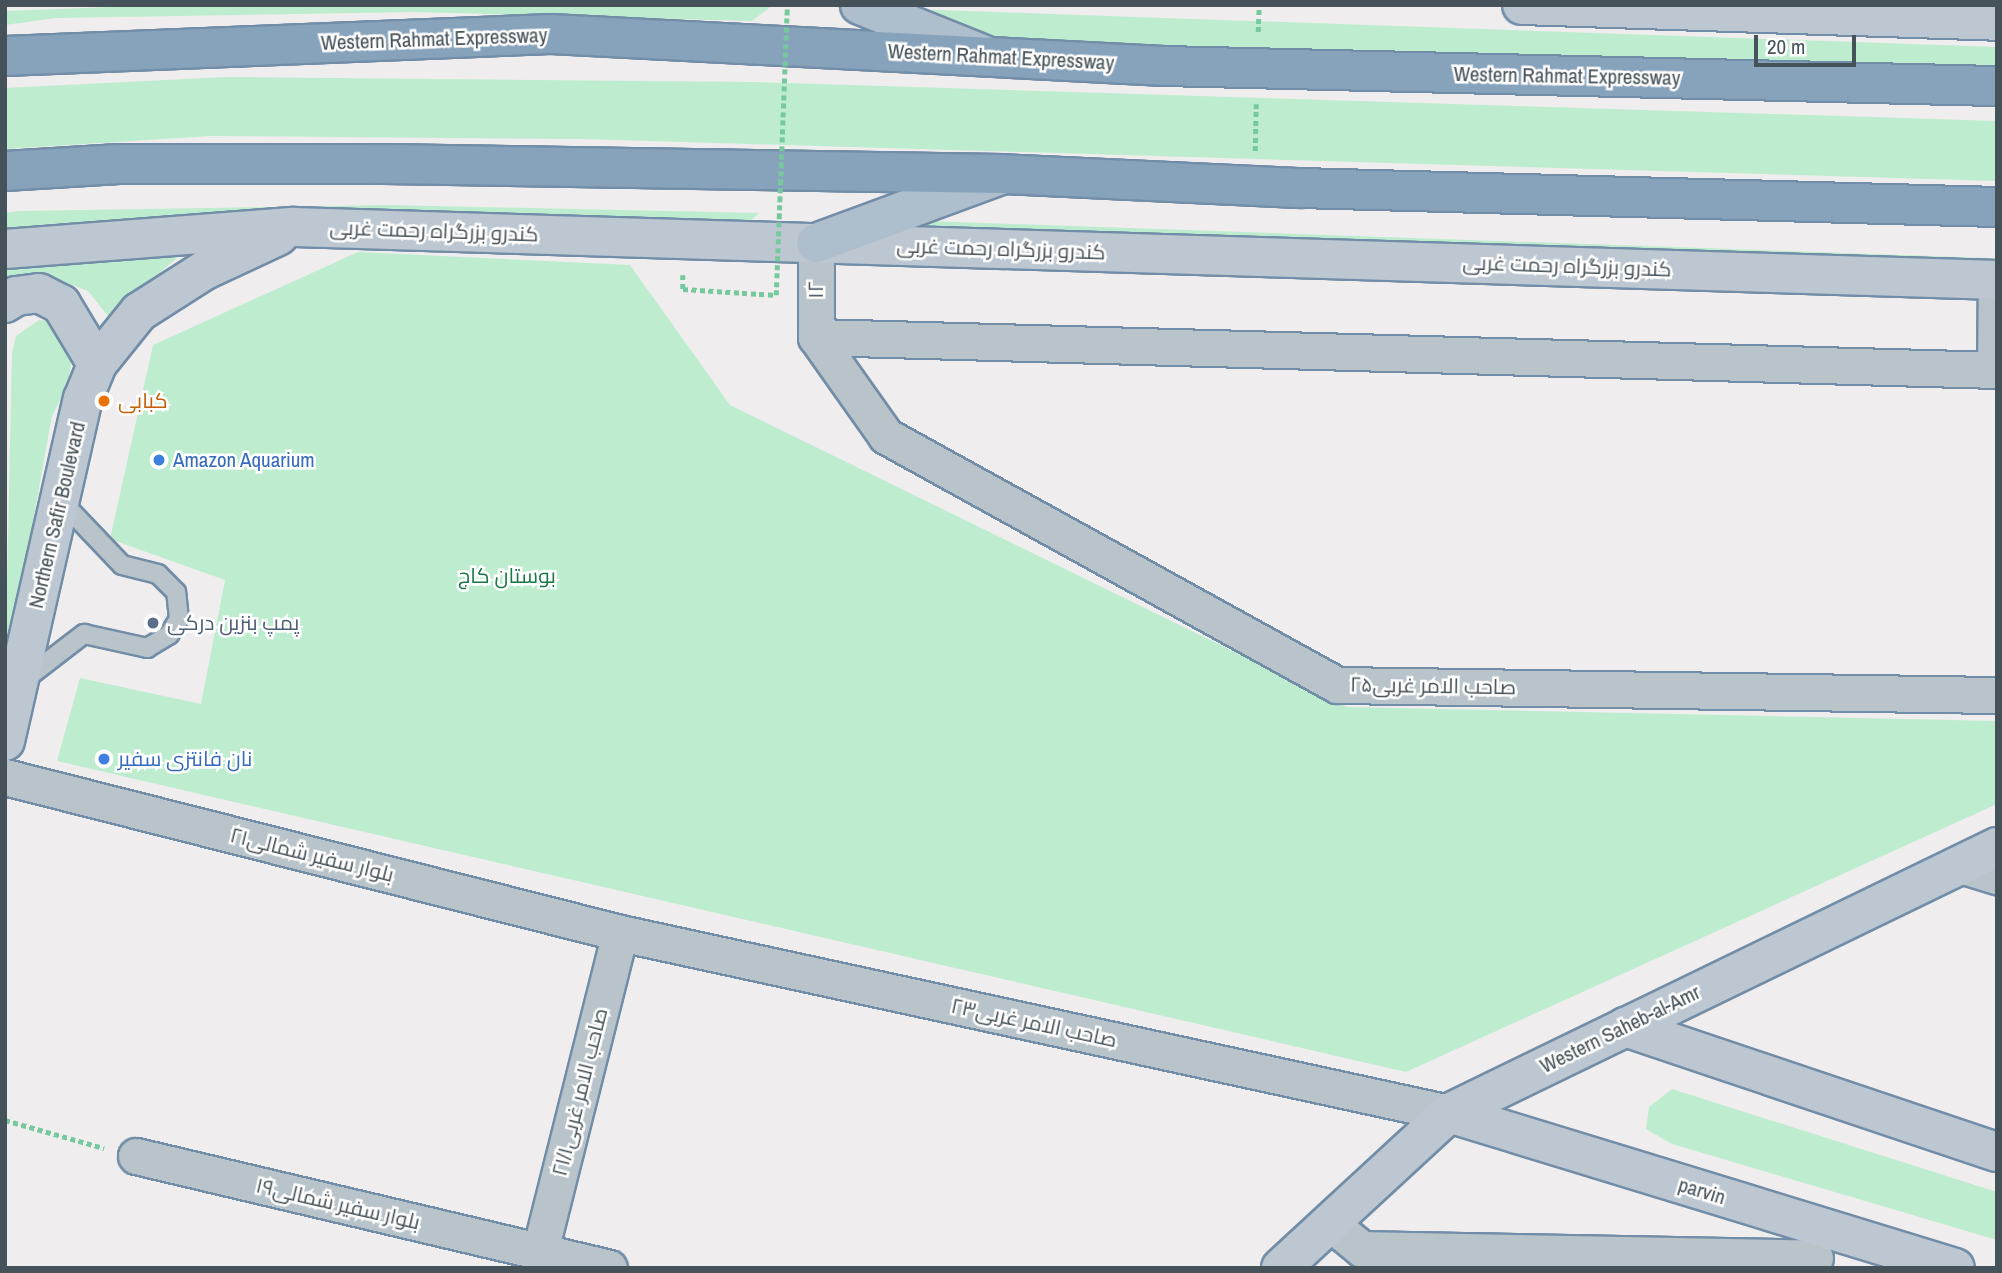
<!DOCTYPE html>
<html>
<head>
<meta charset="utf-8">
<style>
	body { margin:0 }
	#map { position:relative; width:2002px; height:1273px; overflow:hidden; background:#f0edee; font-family:"Archivo Narrow",Cairo,sans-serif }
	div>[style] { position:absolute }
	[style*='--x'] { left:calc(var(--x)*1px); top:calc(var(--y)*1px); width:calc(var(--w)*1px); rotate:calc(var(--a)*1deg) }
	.green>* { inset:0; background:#bdedce; transform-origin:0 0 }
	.path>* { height:4.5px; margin-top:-2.25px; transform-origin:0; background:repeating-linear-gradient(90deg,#76c99d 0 5px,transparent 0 8.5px) }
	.roads { filter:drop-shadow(2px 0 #728da7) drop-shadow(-2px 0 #728da7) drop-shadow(0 2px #728da7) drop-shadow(0 -2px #728da7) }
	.lane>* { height:18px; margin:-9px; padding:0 9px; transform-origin:9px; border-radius:9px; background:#b9c3ca }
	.street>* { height:35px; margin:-17.5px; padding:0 17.5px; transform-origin:17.5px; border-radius:17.5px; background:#b9c3ca }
	.secondary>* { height:38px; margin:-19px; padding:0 19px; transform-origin:19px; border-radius:19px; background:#bcc7d1 }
	.primary>* { height:38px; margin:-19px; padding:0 19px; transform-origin:19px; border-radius:19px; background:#aebecc }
	.highway>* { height:38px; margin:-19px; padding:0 19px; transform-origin:19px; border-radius:19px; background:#87a2bb }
	.path-bridge>* { height:4.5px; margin-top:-2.25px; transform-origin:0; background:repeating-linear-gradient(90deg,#76c99d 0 5px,transparent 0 8.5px) }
	.dots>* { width:19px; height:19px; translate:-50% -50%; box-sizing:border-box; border:4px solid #fff; border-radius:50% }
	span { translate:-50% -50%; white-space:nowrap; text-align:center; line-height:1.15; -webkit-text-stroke:5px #fff; paint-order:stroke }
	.street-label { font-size:21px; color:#46525a }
	.food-label { font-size:21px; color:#c56008 }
	.left { translate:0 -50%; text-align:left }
	.shop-label { font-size:21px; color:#366cbe }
	.park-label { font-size:21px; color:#1a7946 }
	.service-label { font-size:21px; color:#4e5e75 }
	.frame { position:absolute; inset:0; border:7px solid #46525a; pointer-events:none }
	.scale { position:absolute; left:1754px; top:35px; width:102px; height:32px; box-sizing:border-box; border:4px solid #46525a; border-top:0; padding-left:9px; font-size:21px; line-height:24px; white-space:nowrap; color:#46525a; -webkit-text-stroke:5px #fff; paint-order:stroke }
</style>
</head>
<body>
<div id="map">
	<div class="green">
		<div style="clip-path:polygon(163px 5px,773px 5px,752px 21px,414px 12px,56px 18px,5px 25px,5px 11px)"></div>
		<div style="left:909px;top:9px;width:1088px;height:38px;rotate:2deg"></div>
		<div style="clip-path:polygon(226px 77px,756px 82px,1997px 121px,1997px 181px,583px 139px,211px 136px,5px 149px,5px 88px)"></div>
		<div style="clip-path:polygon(387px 205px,759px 213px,745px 226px,385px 218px,47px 224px,5px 229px,5px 213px,18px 211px)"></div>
		<div style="left:927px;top:221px;width:1070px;height:37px;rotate:2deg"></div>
		<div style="clip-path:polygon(358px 252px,630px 265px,730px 405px,1347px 707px,1997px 721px,1997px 804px,1406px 1072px,57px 761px,80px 678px,201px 704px,225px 580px,110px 539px,153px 345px)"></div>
		<div style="clip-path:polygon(183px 253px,108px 316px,88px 291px,57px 279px,27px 275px,5px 286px,5px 261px)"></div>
		<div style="clip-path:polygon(39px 320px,58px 322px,74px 344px,68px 384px,52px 416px,5px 676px,12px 354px,16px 336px)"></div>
		<div style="clip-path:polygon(1672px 1089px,1997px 1192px,1997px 1240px,1672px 1144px,1646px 1129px,1649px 1107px)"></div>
	</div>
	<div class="path">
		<div style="--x:1258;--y:32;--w:27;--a:-88"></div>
		<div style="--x:1255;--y:151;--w:47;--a:-88.8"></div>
		<div style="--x:683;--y:275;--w:14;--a:90"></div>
		<div style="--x:683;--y:289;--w:93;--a:3.7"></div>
		<div style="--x:5;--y:1120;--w:103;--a:15.8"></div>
	</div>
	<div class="roads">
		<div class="lane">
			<div style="--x:24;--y:680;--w:76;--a:-37.5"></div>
			<div style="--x:84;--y:634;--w:65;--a:12.5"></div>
			<div style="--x:147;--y:648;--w:26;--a:-31"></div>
			<div style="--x:169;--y:635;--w:19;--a:-58"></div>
			<div style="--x:179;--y:619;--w:27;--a:-96"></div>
			<div style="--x:176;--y:592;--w:25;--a:-135"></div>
			<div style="--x:158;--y:574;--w:37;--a:-166"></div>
			<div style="--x:122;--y:565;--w:88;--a:-133.6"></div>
		</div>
		<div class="street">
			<div style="--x:816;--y:243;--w:94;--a:90"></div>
			<div style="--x:816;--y:337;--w:121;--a:54.7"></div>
			<div style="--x:886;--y:436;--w:515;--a:28.9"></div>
			<div style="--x:1337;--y:685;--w:660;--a:0.87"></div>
			<div style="--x:816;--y:337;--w:1181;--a:1.6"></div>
			<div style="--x:1995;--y:370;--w:90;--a:-89.4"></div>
			<div style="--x:5;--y:777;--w:634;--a:14.23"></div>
			<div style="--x:620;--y:933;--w:848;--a:12.25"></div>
			<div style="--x:1960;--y:865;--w:39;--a:17"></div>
			<div style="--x:136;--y:1156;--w:486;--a:13.3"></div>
			<div style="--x:1330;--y:1223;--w:41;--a:39.1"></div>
			<div style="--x:1362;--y:1249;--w:453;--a:1.1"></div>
			<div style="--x:540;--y:1251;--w:328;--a:-75.9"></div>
		</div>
		<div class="secondary">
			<div style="--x:1522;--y:5;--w:475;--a:1.9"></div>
			<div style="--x:5;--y:249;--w:290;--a:-4.4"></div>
			<div style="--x:294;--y:227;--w:1704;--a:1.78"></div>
			<div style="--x:5;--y:303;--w:13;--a:-32"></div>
			<div style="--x:16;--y:296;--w:23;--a:-7"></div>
			<div style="--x:39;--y:293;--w:25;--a:27"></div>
			<div style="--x:61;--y:304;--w:70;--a:59"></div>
			<div style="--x:5;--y:741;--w:351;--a:-77.2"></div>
			<div style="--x:83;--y:399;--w:38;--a:-68"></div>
			<div style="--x:97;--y:364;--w:67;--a:-51.1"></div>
			<div style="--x:139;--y:312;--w:78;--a:-32.5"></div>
			<div style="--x:205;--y:270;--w:81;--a:-25"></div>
			<div style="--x:1625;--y:1027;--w:392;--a:18.6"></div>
			<div style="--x:1449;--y:1113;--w:529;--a:17.03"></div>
			<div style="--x:1281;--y:1268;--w:229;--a:-42.7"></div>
			<div style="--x:1449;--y:1113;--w:609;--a:-25.89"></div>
		</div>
		<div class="primary">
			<div style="--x:860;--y:5;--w:131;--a:21.9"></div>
			<div style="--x:816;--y:243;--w:197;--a:-20.2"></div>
		</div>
		<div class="highway">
			<div style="--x:5;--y:56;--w:546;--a:-2.31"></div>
			<div style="--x:551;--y:34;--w:614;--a:2.99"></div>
			<div style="--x:1164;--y:66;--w:833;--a:1.38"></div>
			<div style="--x:5;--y:171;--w:114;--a:-3.5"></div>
			<div style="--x:119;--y:164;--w:265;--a:0"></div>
			<div style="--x:384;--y:164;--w:618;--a:0.93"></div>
			<div style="--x:1002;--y:174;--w:298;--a:2.7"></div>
			<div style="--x:1300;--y:188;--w:697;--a:1.56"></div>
		</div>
	</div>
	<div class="path-bridge">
		<div style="--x:776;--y:295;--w:290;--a:-87.8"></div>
	</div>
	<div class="dots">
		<div style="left:104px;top:401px;background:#e8710a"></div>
		<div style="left:159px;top:460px;background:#3f7fe0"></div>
		<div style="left:153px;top:623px;background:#5c6f8a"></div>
		<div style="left:104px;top:759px;background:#3f7fe0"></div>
	</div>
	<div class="street-label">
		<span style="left:434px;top:39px;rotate:-2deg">Western Rahmat Expressway</span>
		<span style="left:1001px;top:57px;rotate:3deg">Western Rahmat Expressway</span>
		<span style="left:1567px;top:76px;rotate:1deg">Western Rahmat Expressway</span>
		<span style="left:434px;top:231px;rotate:2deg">کندرو بزرگراه رحمت غربی</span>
		<span style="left:1001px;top:249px;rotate:2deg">کندرو بزرگراه رحمت غربی</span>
		<span style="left:1567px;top:266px;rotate:2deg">کندرو بزرگراه رحمت غربی</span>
		<span style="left:816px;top:290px;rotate:-90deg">۱۲</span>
		<span style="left:57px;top:515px;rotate:-77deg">Northern Safir Boulevard</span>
		<span style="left:1433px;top:686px;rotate:1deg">صاحب الامر غربی۲۵</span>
		<span style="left:312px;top:855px;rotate:14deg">بلوار سفیر شمالی۲۱</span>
		<span style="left:1034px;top:1023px;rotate:12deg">صاحب الامر غربی۲۳</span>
		<span style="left:1620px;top:1029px;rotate:-26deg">Western Saheb-al-Amr</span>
		<span style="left:580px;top:1092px;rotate:-76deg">صاحب الامر غربی۲۱/۱</span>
		<span style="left:1702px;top:1191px;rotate:17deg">parvin</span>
		<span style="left:338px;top:1204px;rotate:13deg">بلوار سفیر شمالی۱۹</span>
	</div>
	<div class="food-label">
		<span class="left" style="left:118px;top:401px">کبابی</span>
	</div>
	<div class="shop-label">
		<span class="left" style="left:173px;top:460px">Amazon Aquarium</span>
		<span class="left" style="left:118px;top:759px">نان فانتزی سفیر</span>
	</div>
	<div class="park-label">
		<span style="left:507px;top:576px">بوستان کاج</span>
	</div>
	<div class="service-label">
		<span class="left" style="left:167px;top:623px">پمپ بنزین درکی</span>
	</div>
	<div class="frame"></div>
	<div class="scale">20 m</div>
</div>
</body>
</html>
